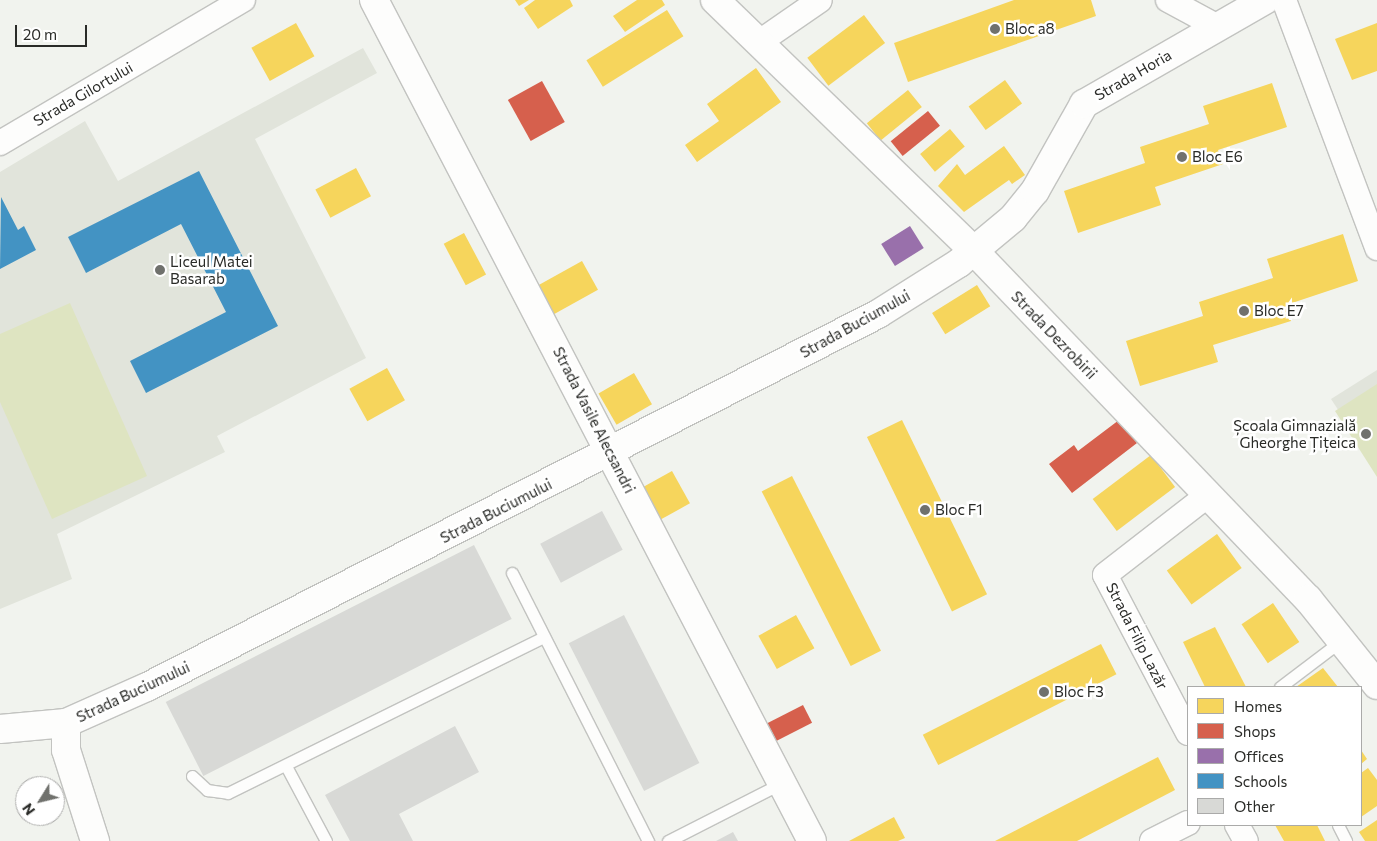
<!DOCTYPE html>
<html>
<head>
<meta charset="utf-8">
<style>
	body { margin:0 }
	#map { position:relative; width:1377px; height:841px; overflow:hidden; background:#f1f3ee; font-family:Commissioner,sans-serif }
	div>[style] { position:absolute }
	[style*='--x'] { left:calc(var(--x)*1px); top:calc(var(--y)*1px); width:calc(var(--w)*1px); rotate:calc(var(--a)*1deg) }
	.built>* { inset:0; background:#e1e4db }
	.green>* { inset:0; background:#dee4c1 }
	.homes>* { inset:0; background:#f6d55c; transform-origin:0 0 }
	.shops>* { inset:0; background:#d6604d; transform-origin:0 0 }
	.offices>* { inset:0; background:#9970ab; transform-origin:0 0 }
	.schools>* { inset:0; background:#4393c3 }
	.building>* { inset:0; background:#d8d9d6; transform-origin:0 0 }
	.roads { filter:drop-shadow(1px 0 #c2c3c0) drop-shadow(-1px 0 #c2c3c0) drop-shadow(0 1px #c2c3c0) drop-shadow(0 -1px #c2c3c0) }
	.service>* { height:11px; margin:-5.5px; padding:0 5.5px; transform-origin:5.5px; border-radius:5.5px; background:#fdfdfc }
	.minor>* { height:24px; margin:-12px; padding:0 12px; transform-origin:12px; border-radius:12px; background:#fdfdfc }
	.tertiary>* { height:28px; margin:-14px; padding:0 14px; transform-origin:14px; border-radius:14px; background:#fdfdfc }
	.dots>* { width:14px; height:14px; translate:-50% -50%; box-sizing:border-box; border:2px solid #fff; border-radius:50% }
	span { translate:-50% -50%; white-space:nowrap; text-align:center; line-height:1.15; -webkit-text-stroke:5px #fff; paint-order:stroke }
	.poi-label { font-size:15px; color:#2a2b28 }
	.left { translate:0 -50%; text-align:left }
	.right { translate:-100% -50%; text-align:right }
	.street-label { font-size:15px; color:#2a2b28 }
	.legend { position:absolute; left:1187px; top:686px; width:175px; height:140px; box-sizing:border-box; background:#fff; border:1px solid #aaaaa9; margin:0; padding:6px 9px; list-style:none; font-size:15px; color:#2a2b28 }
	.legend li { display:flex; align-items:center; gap:10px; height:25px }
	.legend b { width:25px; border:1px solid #aaaaa9 }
	.north { position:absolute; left:15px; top:776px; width:50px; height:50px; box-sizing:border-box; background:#fff; border:1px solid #aaaaa9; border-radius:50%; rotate:234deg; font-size:14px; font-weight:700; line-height:20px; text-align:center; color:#2a2b28 }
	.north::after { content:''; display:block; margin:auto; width:18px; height:22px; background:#70716d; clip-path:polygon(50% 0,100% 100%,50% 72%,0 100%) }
	.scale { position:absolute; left:15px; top:25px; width:72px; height:22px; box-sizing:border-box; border:2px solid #2a2b28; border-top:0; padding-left:6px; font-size:15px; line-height:18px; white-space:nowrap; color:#2a2b28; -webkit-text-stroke:4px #fff; paint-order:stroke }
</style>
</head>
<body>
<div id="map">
	<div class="built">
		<div style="clip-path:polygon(363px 48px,377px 73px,255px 139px,366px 358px,217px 436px,225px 452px,57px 534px,72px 579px,0 609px,0 172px,85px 121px,118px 181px)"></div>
		<div style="clip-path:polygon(1377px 370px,1377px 469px,1331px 399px)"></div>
	</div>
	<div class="green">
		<div style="clip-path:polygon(70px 303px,147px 476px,52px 519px,0 402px,0 334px)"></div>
		<div style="clip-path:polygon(1377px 384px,1377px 477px,1335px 411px)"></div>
	</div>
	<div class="homes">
		<div style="clip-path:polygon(515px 0,529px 0,519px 6px)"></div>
		<div style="clip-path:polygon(535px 0,570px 0,573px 6px,538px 29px,524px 8px)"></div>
		<div style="clip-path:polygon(637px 0,662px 0,665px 5px,625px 32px,613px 16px)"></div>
		<div style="clip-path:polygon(1014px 0,1091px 0,1096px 16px,908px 82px,894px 43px)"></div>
		<div style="left:667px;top:10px;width:31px;height:95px;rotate:58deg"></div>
		<div style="left:864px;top:15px;width:35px;height:71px;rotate:53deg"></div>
		<div style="left:296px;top:23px;width:38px;height:51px;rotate:61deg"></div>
		<div style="clip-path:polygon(1377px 23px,1377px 71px,1352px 80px,1335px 39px)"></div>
		<div style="clip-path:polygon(756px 68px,781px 102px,697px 162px,685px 145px,719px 121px,707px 104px)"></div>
		<div style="left:1005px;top:80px;width:29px;height:45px;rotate:54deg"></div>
		<div style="clip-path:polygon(1272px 83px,1287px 127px,1218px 150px,1223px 164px,1155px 187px,1161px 205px,1078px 233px,1064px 191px,1145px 163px,1140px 147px,1209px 124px,1203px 106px)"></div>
		<div style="left:908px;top:90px;width:22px;height:53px;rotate:51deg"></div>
		<div style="left:950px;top:129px;width:23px;height:39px;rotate:50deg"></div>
		<div style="clip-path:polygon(1004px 146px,1025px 175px,1012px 184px,1009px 180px,964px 212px,938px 186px,957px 164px,965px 175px)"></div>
		<div style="left:356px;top:168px;width:32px;height:46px;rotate:62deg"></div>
		<div style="left:464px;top:233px;width:47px;height:23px;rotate:62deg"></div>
		<div style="clip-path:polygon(1343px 234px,1358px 281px,1286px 305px,1291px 321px,1213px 345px,1218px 362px,1140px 386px,1126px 341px,1203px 316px,1199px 302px,1273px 278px,1267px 259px)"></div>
		<div style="left:582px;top:261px;width:33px;height:52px;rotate:61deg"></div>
		<div style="left:977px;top:285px;width:25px;height:53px;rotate:58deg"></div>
		<div style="left:387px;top:368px;width:37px;height:43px;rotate:61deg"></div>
		<div style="left:634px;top:373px;width:36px;height:41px;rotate:60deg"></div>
		<div style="left:902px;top:420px;width:194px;height:39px;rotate:64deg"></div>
		<div style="left:1151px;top:455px;width:40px;height:73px;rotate:53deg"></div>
		<div style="left:672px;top:471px;width:37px;height:35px;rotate:61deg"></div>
		<div style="left:792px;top:476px;width:196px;height:34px;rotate:63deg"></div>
		<div style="left:1217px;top:534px;width:42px;height:62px;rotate:54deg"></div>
		<div style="left:1273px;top:603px;width:47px;height:38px;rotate:56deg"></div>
		<div style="left:796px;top:615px;width:38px;height:43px;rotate:61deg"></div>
		<div style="clip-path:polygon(1215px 627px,1245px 685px,1246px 687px,1205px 687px,1183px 642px)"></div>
		<div style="left:1101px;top:644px;width:34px;height:200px;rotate:63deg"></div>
		<div style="clip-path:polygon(1323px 668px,1338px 687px,1296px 687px)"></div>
		<div style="clip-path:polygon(1361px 750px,1367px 759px,1361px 764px)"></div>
		<div style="clip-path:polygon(1158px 757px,1175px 790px,1077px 841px,995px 841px)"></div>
		<div style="clip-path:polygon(1368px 768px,1377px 780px,1377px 806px,1361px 817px,1361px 773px)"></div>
		<div style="clip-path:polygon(894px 817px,905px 838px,898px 841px,849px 841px)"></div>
		<div style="clip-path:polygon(1377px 820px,1377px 841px,1365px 841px,1359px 832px)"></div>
		<div style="clip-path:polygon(1275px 825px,1317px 825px,1325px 841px,1284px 841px)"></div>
	</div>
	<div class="shops">
		<div style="left:542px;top:81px;width:47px;height:39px;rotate:61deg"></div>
		<div style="left:928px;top:111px;width:19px;height:48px;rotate:51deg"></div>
		<div style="clip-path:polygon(1119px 420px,1137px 443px,1072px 493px,1049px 464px,1074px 445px,1078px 451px)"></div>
		<div style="left:803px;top:705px;width:20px;height:44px;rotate:63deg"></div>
	</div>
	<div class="offices">
		<div style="left:910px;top:226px;width:26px;height:34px;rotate:58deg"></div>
	</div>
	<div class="schools">
		<div style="clip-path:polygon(199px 171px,278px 326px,146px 393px,130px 361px,226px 312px,181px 224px,86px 273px,68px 237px)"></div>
		<div style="clip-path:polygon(1px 197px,18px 230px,24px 226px,36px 250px,0 269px)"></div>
	</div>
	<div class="building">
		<div style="left:602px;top:511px;width:44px;height:70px;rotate:62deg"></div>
		<div style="left:474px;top:545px;width:83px;height:346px;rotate:63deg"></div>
		<div style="left:624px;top:615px;width:166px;height:62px;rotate:63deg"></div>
		<div style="clip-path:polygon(455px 726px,479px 772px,399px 814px,413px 841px,350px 841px,325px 795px)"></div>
		<div style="clip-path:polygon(733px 832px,738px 841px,716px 841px)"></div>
	</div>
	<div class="roads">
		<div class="service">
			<div style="--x:512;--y:573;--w:301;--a:63.1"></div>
			<div style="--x:1280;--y:687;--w:78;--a:-37.2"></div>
			<div style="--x:286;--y:766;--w:85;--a:61.9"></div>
			<div style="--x:192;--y:776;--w:21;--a:43"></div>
			<div style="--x:207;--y:790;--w:21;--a:8"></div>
			<div style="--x:228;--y:793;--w:352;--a:-26.3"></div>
			<div style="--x:1338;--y:825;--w:18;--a:63"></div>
			<div style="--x:668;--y:841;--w:128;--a:-27"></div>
		</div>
		<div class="minor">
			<div style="--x:1168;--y:0;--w:57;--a:28.4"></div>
			<div style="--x:1284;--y:0;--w:265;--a:69.4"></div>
			<div style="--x:758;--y:43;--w:75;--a:-34.7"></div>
			<div style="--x:0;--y:143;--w:282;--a:-30.5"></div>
			<div style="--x:1188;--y:733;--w:178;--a:-117.7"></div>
			<div style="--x:1105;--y:575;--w:130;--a:-37.8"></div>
			<div style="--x:1237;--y:825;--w:18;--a:61"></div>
			<div style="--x:1152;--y:841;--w:40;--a:-26.6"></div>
		</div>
		<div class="tertiary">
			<div style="--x:374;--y:0;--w:948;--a:62.49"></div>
			<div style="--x:715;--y:0;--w:362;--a:44.1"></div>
			<div style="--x:975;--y:252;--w:481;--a:46.2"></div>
			<div style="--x:1308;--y:599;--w:110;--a:51.3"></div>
			<div style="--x:66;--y:723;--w:27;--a:90"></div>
			<div style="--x:66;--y:750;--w:96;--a:72.3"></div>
			<div style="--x:0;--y:729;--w:66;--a:-5.2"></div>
			<div style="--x:66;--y:723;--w:89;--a:-24"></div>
			<div style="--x:147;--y:687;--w:821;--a:-27.03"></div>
			<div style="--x:878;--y:314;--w:96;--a:-32.2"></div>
			<div style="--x:959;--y:263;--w:70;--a:-39.8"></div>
			<div style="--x:1013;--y:218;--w:35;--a:-51"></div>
			<div style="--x:1035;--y:191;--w:100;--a:-60.6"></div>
			<div style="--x:1084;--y:104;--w:209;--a:-29.9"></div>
		</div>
	</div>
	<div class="dots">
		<div style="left:995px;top:29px;background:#70716d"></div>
		<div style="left:1182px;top:157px;background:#70716d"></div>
		<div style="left:160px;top:270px;background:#70716d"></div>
		<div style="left:1244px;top:311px;background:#70716d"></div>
		<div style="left:1366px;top:434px;background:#70716d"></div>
		<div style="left:925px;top:510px;background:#70716d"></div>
		<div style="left:1044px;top:692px;background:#70716d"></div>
	</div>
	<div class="poi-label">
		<span class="left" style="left:1005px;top:29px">Bloc a8</span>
		<span class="left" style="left:1192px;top:157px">Bloc E6</span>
		<span class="left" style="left:170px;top:270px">Liceul Matei<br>Basarab</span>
		<span class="left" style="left:1254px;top:311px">Bloc E7</span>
		<span class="right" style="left:1356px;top:434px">Școala Gimnazială<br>Gheorghe Țițeica</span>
		<span class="left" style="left:935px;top:510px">Bloc F1</span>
		<span class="left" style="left:1054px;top:692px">Bloc F3</span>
	</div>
	<div class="street-label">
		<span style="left:1133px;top:75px;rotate:-30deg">Strada Horia</span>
		<span style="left:83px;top:94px;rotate:-30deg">Strada Gilortului</span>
		<span style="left:855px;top:324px;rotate:-29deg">Strada Buciumului</span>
		<span style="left:1054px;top:335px;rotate:46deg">Strada Dezrobirii</span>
		<span style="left:594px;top:420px;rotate:63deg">Strada Vasile Alecsandri</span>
		<span style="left:496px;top:511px;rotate:-27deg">Strada Buciumului</span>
		<span style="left:1137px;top:636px;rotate:63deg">Strada Filip Lazăr</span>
		<span style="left:133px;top:692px;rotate:-25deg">Strada Buciumului</span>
	</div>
	<ul class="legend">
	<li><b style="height:14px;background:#f6d55c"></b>Homes</li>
	<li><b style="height:14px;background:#d6604d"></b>Shops</li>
	<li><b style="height:14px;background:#9970ab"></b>Offices</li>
	<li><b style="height:14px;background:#4393c3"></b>Schools</li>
	<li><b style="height:14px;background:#d8d9d6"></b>Other</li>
	</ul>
	<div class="north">N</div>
	<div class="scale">20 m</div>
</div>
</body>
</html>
